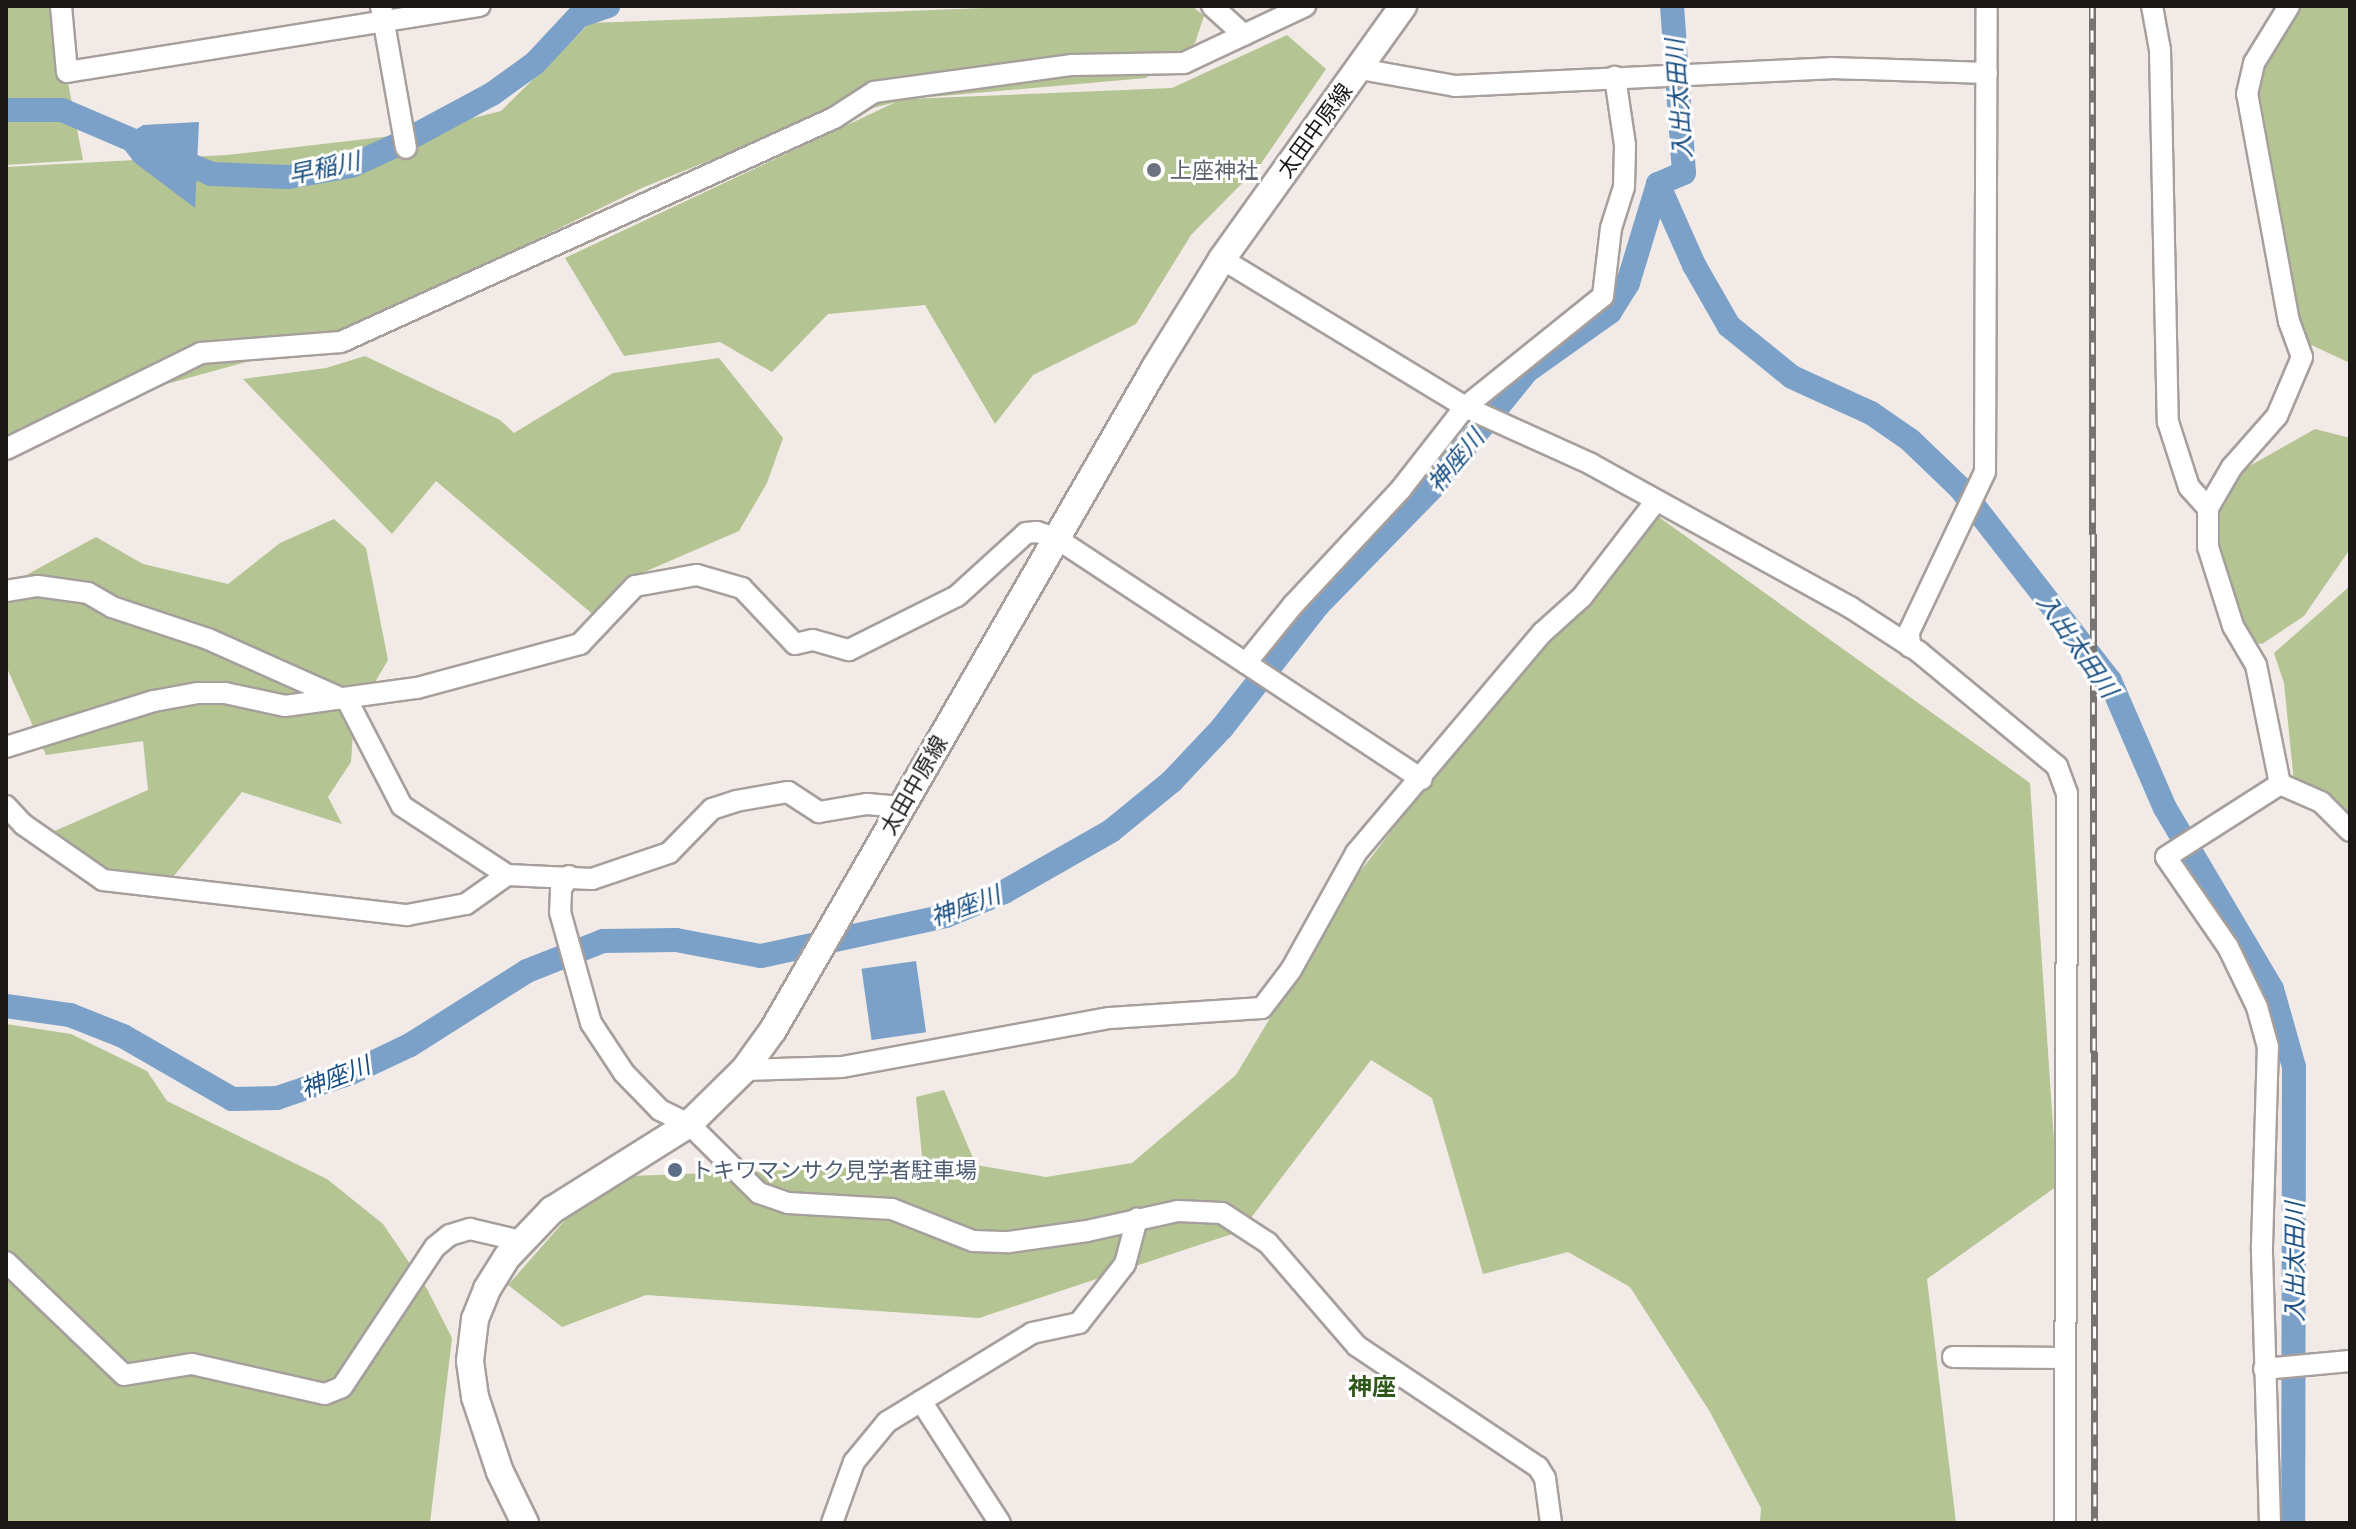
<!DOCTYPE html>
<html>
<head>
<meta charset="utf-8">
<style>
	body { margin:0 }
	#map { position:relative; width:2356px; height:1529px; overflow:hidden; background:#f1eae6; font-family:"Playfair Display","Noto Sans JP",serif }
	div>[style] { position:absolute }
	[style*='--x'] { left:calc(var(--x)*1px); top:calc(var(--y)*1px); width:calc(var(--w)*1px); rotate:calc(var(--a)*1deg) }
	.green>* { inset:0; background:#b4c492 }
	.water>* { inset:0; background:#7ba1c9; transform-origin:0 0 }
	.river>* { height:24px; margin:-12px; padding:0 12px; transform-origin:12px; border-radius:12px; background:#7ba1c9 }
	.roads { filter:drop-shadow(2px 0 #a69f9c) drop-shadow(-2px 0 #a69f9c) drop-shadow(0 2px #a69f9c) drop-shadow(0 -2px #a69f9c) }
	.minor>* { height:20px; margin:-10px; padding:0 10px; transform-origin:10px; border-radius:10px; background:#fff }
	.major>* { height:26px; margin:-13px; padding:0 13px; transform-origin:13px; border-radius:13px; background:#fff }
	.rail>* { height:7px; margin-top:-3.5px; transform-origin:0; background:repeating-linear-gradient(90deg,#fff 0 12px,#777370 0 24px); box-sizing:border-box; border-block:2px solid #777370 }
	.dots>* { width:22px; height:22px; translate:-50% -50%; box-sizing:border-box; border:4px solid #fff; border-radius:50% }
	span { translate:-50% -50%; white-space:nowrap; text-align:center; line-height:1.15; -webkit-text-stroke:6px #fff; paint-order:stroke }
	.street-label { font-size:22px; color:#1b1817 }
	.worship-label { font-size:22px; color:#5b616d }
	.left { translate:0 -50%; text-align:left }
	.service-label { font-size:22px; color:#4e5e75 }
	.water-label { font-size:24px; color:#184e82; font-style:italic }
	.neighbourhood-label { font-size:24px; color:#30571a; font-weight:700 }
	.frame { position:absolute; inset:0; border:8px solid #1b1817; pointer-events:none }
</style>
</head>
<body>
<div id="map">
	<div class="green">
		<div style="clip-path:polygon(6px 6px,53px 6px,83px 160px,6px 165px)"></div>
		<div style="clip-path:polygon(1037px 6px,1192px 6px,1204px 16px,1195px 43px,1146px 78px,907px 99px,1172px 88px,1287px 35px,1326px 69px,1260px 165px,1191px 235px,1136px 324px,1033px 375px,995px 424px,925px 305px,828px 314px,772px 372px,720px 342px,624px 356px,565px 258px,896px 102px,780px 132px,644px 187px,336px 337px,134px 393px,6px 457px,6px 167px,227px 155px,409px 134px,501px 111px,590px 23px)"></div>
		<div style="clip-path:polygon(2293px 6px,2350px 6px,2350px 363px,2294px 337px,2247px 94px)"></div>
		<div style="clip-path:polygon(365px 356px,500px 420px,514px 433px,613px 373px,719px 358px,783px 438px,767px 483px,739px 531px,635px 576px,603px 623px,436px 481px,392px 534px,243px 379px,326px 368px)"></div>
		<div style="clip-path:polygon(2315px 429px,2350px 438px,2350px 549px,2304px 616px,2262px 644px,2242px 641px,2210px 520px,2246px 468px)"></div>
		<div style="clip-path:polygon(1656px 515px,2030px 783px,2057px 1186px,1927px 1279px,1956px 1523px,1760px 1523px,1761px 1508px,1710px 1412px,1630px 1287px,1568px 1252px,1483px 1274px,1432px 1098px,1371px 1060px,1241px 1231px,979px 1318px,646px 1295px,562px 1327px,508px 1285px,603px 1177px,923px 1165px,916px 1097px,944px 1090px,976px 1165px,1046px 1177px,1132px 1163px,1236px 1075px,1349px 886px,1547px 629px)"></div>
		<div style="clip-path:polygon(334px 519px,366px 548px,388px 660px,354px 718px,351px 762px,328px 797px,342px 824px,242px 792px,169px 882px,103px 880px,41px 837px,148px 790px,143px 741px,46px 755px,6px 666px,6px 586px,96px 537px,143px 564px,228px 584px,280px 543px)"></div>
		<div style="clip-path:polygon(2350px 586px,2350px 825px,2317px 787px,2294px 782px,2284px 683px,2274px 653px)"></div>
		<div style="clip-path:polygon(6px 1024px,71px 1034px,147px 1071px,167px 1101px,327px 1179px,383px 1224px,427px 1289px,452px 1338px,430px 1523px,6px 1523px)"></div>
	</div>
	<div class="water">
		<div style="clip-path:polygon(199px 122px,195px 208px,134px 162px,118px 141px,143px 125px)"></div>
		<div style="left:916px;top:961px;width:72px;height:55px;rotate:82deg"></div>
	</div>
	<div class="river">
		<div style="--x:6;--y:110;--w:56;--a:0"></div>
		<div style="--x:62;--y:110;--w:162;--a:23.2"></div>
		<div style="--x:211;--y:174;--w:78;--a:2.2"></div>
		<div style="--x:289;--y:177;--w:63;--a:-10.1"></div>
		<div style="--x:351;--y:166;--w:53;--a:-24.6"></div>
		<div style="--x:399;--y:144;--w:106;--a:-28.3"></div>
		<div style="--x:492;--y:94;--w:53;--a:-35.8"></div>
		<div style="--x:535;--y:63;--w:64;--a:-46.9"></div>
		<div style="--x:579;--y:16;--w:31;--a:-19"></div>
		<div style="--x:1658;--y:184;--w:89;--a:66"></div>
		<div style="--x:1694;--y:265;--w:70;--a:60.2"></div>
		<div style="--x:1729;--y:326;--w:81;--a:39"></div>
		<div style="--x:1792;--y:377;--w:87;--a:24.5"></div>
		<div style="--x:1871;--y:413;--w:47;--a:34.7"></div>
		<div style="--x:1910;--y:440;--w:69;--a:43.8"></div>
		<div style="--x:1960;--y:488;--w:244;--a:52.1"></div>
		<div style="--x:2110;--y:681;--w:138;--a:66.6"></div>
		<div style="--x:2165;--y:808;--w:210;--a:59.4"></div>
		<div style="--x:2272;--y:989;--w:81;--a:74.2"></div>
		<div style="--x:2294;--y:1067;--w:456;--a:90.1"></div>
		<div style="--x:1658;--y:184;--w:28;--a:-23"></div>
		<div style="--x:1684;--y:173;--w:167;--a:-94.1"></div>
		<div style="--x:6;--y:1006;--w:65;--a:8"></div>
		<div style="--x:70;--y:1015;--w:57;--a:21.6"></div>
		<div style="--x:123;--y:1036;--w:126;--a:30"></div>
		<div style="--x:232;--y:1099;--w:45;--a:-1.3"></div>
		<div style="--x:277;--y:1098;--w:78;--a:-18.7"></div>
		<div style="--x:351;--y:1073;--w:65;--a:-25.4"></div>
		<div style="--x:410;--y:1045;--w:138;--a:-32.3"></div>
		<div style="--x:527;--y:971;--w:82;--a:-21.5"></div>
		<div style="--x:603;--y:941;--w:73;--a:-0.8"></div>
		<div style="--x:676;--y:940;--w:86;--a:10.7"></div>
		<div style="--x:761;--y:956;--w:189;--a:-12.2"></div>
		<div style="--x:946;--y:916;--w:63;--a:-22.5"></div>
		<div style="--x:1004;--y:892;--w:123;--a:-29.7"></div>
		<div style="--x:1111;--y:831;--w:79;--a:-39.3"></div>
		<div style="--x:1172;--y:781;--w:73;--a:-46.7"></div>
		<div style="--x:1222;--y:728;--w:156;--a:-52"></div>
		<div style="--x:1318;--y:605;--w:165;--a:-45.7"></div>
		<div style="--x:1433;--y:487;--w:149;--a:-51"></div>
		<div style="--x:1527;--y:371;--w:102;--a:-35.4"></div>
		<div style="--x:1610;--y:312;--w:34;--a:-58"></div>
		<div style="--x:1628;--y:283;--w:103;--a:-73.1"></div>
	</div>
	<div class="roads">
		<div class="minor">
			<div style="--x:61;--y:6;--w:66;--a:84.8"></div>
			<div style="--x:67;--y:72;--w:418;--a:-9.1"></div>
			<div style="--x:381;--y:6;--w:144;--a:80"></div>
			<div style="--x:1212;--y:6;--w:43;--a:42.2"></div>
			<div style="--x:2152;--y:6;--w:45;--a:79.7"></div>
			<div style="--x:2160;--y:50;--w:372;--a:88.8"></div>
			<div style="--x:2168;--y:422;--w:68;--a:72.1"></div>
			<div style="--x:2189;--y:487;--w:28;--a:48"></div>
			<div style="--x:2208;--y:508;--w:39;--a:90"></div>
			<div style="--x:2208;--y:547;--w:83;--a:72.4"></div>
			<div style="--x:2233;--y:626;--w:45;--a:59.5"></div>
			<div style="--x:2256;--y:665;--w:121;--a:78.6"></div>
			<div style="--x:2280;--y:784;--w:45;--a:23.7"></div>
			<div style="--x:2321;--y:802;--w:41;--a:45"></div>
			<div style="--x:1360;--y:69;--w:97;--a:10.1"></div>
			<div style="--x:1455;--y:86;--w:376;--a:-2.7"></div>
			<div style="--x:1831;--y:68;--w:156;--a:1.8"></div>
			<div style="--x:1222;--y:259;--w:285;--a:31.3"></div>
			<div style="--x:1465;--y:407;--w:138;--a:24.3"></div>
			<div style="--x:1591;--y:464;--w:296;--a:28.9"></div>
			<div style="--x:1850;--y:607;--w:82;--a:33.1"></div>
			<div style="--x:1919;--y:652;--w:179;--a:39.6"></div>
			<div style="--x:2057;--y:766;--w:29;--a:70"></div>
			<div style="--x:2067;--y:793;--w:730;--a:90.16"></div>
			<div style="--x:6;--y:449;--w:217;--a:-26.2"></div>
			<div style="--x:201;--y:353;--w:140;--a:-4.5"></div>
			<div style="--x:341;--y:342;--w:542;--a:-24.44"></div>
			<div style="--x:834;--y:118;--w:48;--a:-33"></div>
			<div style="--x:874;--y:92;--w:200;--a:-7.8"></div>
			<div style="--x:1072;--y:65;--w:112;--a:-1"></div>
			<div style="--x:1184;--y:63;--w:134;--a:-25.2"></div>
			<div style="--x:2208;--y:508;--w:48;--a:-59.7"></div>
			<div style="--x:2232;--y:467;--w:68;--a:-48.6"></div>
			<div style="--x:2277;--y:416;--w:64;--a:-67"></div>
			<div style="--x:2302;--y:357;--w:37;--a:-110"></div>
			<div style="--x:2289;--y:322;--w:232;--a:-100.4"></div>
			<div style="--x:2247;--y:94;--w:32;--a:-77"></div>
			<div style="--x:2254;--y:63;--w:67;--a:-58.4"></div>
			<div style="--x:6;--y:591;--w:32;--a:-9"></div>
			<div style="--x:38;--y:586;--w:50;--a:8"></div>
			<div style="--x:88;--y:593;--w:28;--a:30"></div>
			<div style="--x:112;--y:607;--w:101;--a:18.4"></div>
			<div style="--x:208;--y:639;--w:148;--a:24"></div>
			<div style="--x:1910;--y:647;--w:15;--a:-94"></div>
			<div style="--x:1909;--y:632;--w:177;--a:-64.6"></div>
			<div style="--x:1985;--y:472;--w:466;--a:-89.8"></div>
			<div style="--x:1246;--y:663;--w:75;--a:-51"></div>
			<div style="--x:1293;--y:605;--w:158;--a:-47"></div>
			<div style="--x:1401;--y:489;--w:104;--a:-52"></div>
			<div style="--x:1465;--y:407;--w:177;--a:-38.8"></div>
			<div style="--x:1603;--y:296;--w:68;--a:-83.3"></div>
			<div style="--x:1611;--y:228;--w:43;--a:-72.4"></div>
			<div style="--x:1624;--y:187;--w:42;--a:-88.6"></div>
			<div style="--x:1625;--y:145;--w:69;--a:-98.4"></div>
			<div style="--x:347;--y:700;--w:119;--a:62.6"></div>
			<div style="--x:402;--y:806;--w:126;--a:33.3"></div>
			<div style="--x:6;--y:747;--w:155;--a:-17.3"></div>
			<div style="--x:154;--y:701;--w:45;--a:-10.3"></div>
			<div style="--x:198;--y:693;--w:27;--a:0"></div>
			<div style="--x:225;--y:693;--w:61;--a:12.2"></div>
			<div style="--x:285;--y:706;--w:133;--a:-7.8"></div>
			<div style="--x:417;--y:688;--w:169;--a:-15.1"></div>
			<div style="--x:580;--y:644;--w:80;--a:-46.5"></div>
			<div style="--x:635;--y:586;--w:63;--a:-10.1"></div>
			<div style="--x:697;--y:575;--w:47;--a:16.1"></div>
			<div style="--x:742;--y:588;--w:77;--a:46.6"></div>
			<div style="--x:795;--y:644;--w:18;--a:-13"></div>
			<div style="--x:813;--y:640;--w:37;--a:16"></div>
			<div style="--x:849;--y:650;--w:121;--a:-26.6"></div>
			<div style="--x:957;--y:596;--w:93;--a:-42.4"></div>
			<div style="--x:1026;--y:533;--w:11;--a:-5"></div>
			<div style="--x:1037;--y:532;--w:20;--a:18"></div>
			<div style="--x:1056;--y:538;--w:438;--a:33.4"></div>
			<div style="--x:6;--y:806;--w:26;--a:47"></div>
			<div style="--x:24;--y:825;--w:96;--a:34.8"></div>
			<div style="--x:103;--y:880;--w:306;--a:6.6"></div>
			<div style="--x:407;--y:915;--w:60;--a:-10.6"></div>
			<div style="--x:466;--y:904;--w:50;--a:-35.3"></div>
			<div style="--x:507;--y:875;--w:85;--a:2.7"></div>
			<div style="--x:592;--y:879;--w:81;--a:-18.7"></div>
			<div style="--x:669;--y:853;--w:62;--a:-45.7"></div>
			<div style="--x:712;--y:809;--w:25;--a:-18"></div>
			<div style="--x:736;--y:801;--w:53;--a:-9.8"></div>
			<div style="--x:788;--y:792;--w:37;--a:33"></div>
			<div style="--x:819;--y:812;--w:49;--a:-9.5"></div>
			<div style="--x:867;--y:804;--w:34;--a:5"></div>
			<div style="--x:569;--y:876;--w:15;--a:122"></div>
			<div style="--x:561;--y:889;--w:23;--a:92"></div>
			<div style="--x:560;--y:912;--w:115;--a:74.4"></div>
			<div style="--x:591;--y:1023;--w:60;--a:56.6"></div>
			<div style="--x:624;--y:1073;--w:52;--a:45.8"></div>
			<div style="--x:660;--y:1110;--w:32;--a:26"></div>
			<div style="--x:689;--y:1124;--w:98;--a:44.6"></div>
			<div style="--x:759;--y:1193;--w:31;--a:19"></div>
			<div style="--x:788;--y:1203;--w:104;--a:3.3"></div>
			<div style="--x:892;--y:1209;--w:87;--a:21.6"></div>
			<div style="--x:973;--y:1241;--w:36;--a:2"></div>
			<div style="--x:1009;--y:1242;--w:79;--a:-8"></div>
			<div style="--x:1087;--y:1231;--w:93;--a:-12.4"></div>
			<div style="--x:1178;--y:1211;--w:44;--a:2.6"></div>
			<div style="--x:1222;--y:1213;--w:55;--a:33.1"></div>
			<div style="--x:1268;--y:1243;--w:136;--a:49.2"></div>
			<div style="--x:1357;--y:1346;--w:218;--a:33.8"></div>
			<div style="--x:1538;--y:1467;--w:13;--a:58"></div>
			<div style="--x:1545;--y:1478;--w:45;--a:82.4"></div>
			<div style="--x:744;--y:1070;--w:98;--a:-1.8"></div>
			<div style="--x:842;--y:1067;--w:272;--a:-10.4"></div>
			<div style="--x:1110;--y:1018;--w:152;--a:-3.8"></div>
			<div style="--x:1262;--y:1008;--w:48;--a:-52.7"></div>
			<div style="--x:1291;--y:970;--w:134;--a:-60.9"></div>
			<div style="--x:1356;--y:853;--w:288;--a:-49.8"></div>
			<div style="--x:1542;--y:633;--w:54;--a:-42"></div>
			<div style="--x:1582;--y:597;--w:121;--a:-52.4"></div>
			<div style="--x:6;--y:1262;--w:163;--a:43.8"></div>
			<div style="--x:124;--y:1375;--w:69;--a:-9.2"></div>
			<div style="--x:192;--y:1364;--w:136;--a:12.7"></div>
			<div style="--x:325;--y:1394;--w:18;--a:-22"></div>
			<div style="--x:342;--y:1387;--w:168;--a:-56.4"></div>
			<div style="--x:435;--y:1247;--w:19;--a:-39"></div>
			<div style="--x:450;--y:1235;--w:21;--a:-17"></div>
			<div style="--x:470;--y:1229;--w:52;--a:13.2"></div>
			<div style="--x:1953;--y:1357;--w:112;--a:0.5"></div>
			<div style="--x:2264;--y:1369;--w:86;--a:-5.3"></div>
			<div style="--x:921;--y:1401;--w:145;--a:57.1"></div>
			<div style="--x:832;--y:1523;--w:65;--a:-70.2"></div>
			<div style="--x:854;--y:1462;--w:52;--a:-50.5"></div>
			<div style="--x:887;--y:1422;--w:170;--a:-31.5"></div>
			<div style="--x:1032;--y:1333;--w:48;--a:-12"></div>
			<div style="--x:1079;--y:1323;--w:75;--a:-52.1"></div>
			<div style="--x:1125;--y:1264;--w:47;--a:-75.1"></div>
			<div style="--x:2270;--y:1523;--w:277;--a:-91.7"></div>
			<div style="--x:2262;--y:1246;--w:199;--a:-88.3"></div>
			<div style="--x:2268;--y:1047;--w:41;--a:-105.4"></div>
			<div style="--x:2257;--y:1007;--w:67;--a:-115.8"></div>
			<div style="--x:2228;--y:947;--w:109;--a:-124.6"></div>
			<div style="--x:2166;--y:857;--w:135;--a:-32.6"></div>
		</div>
		<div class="major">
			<div style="--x:525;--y:1523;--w:57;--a:-116.1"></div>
			<div style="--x:500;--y:1472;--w:79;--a:-108.4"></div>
			<div style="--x:475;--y:1397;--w:36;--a:-98"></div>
			<div style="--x:470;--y:1361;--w:42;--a:-83.2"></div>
			<div style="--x:475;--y:1319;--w:32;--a:-68"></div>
			<div style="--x:487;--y:1289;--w:39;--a:-58"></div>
			<div style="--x:508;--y:1256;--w:64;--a:-46.3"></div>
			<div style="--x:552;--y:1210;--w:162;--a:-32.1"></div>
			<div style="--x:689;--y:1124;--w:77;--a:-44.5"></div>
			<div style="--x:744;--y:1070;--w:49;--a:-54.1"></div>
			<div style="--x:773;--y:1030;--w:767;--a:-60.02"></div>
			<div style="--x:1156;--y:366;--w:126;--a:-58.3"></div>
			<div style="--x:1222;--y:259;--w:311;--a:-54.4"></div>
		</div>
	</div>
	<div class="rail">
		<div style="--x:2092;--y:6;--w:1517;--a:89.89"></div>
	</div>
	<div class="dots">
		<div style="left:1154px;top:170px;background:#6b7280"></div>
		<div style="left:675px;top:1170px;background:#5c6f8a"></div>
	</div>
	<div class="street-label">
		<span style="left:1314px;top:130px;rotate:-54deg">太田中原線</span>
		<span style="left:913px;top:785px;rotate:-60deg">太田中原線</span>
	</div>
	<div class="worship-label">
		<span class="left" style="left:1170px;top:170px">上座神社</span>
	</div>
	<div class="service-label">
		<span class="left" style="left:691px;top:1170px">トキワマンサク見学者駐車場</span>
	</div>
	<div class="water-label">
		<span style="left:1678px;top:99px;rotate:-94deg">入出太田川</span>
		<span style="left:324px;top:167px;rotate:-12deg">早稲川</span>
		<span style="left:1455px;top:460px;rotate:-50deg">神座川</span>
		<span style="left:2078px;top:645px;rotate:55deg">入出太田川</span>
		<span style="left:965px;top:905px;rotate:-20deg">神座川</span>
		<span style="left:335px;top:1076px;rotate:-21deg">神座川</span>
		<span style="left:2294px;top:1262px;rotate:-90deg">入出太田川</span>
	</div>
	<div class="neighbourhood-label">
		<span style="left:1372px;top:1386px">神座</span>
	</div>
	<div class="frame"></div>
</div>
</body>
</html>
